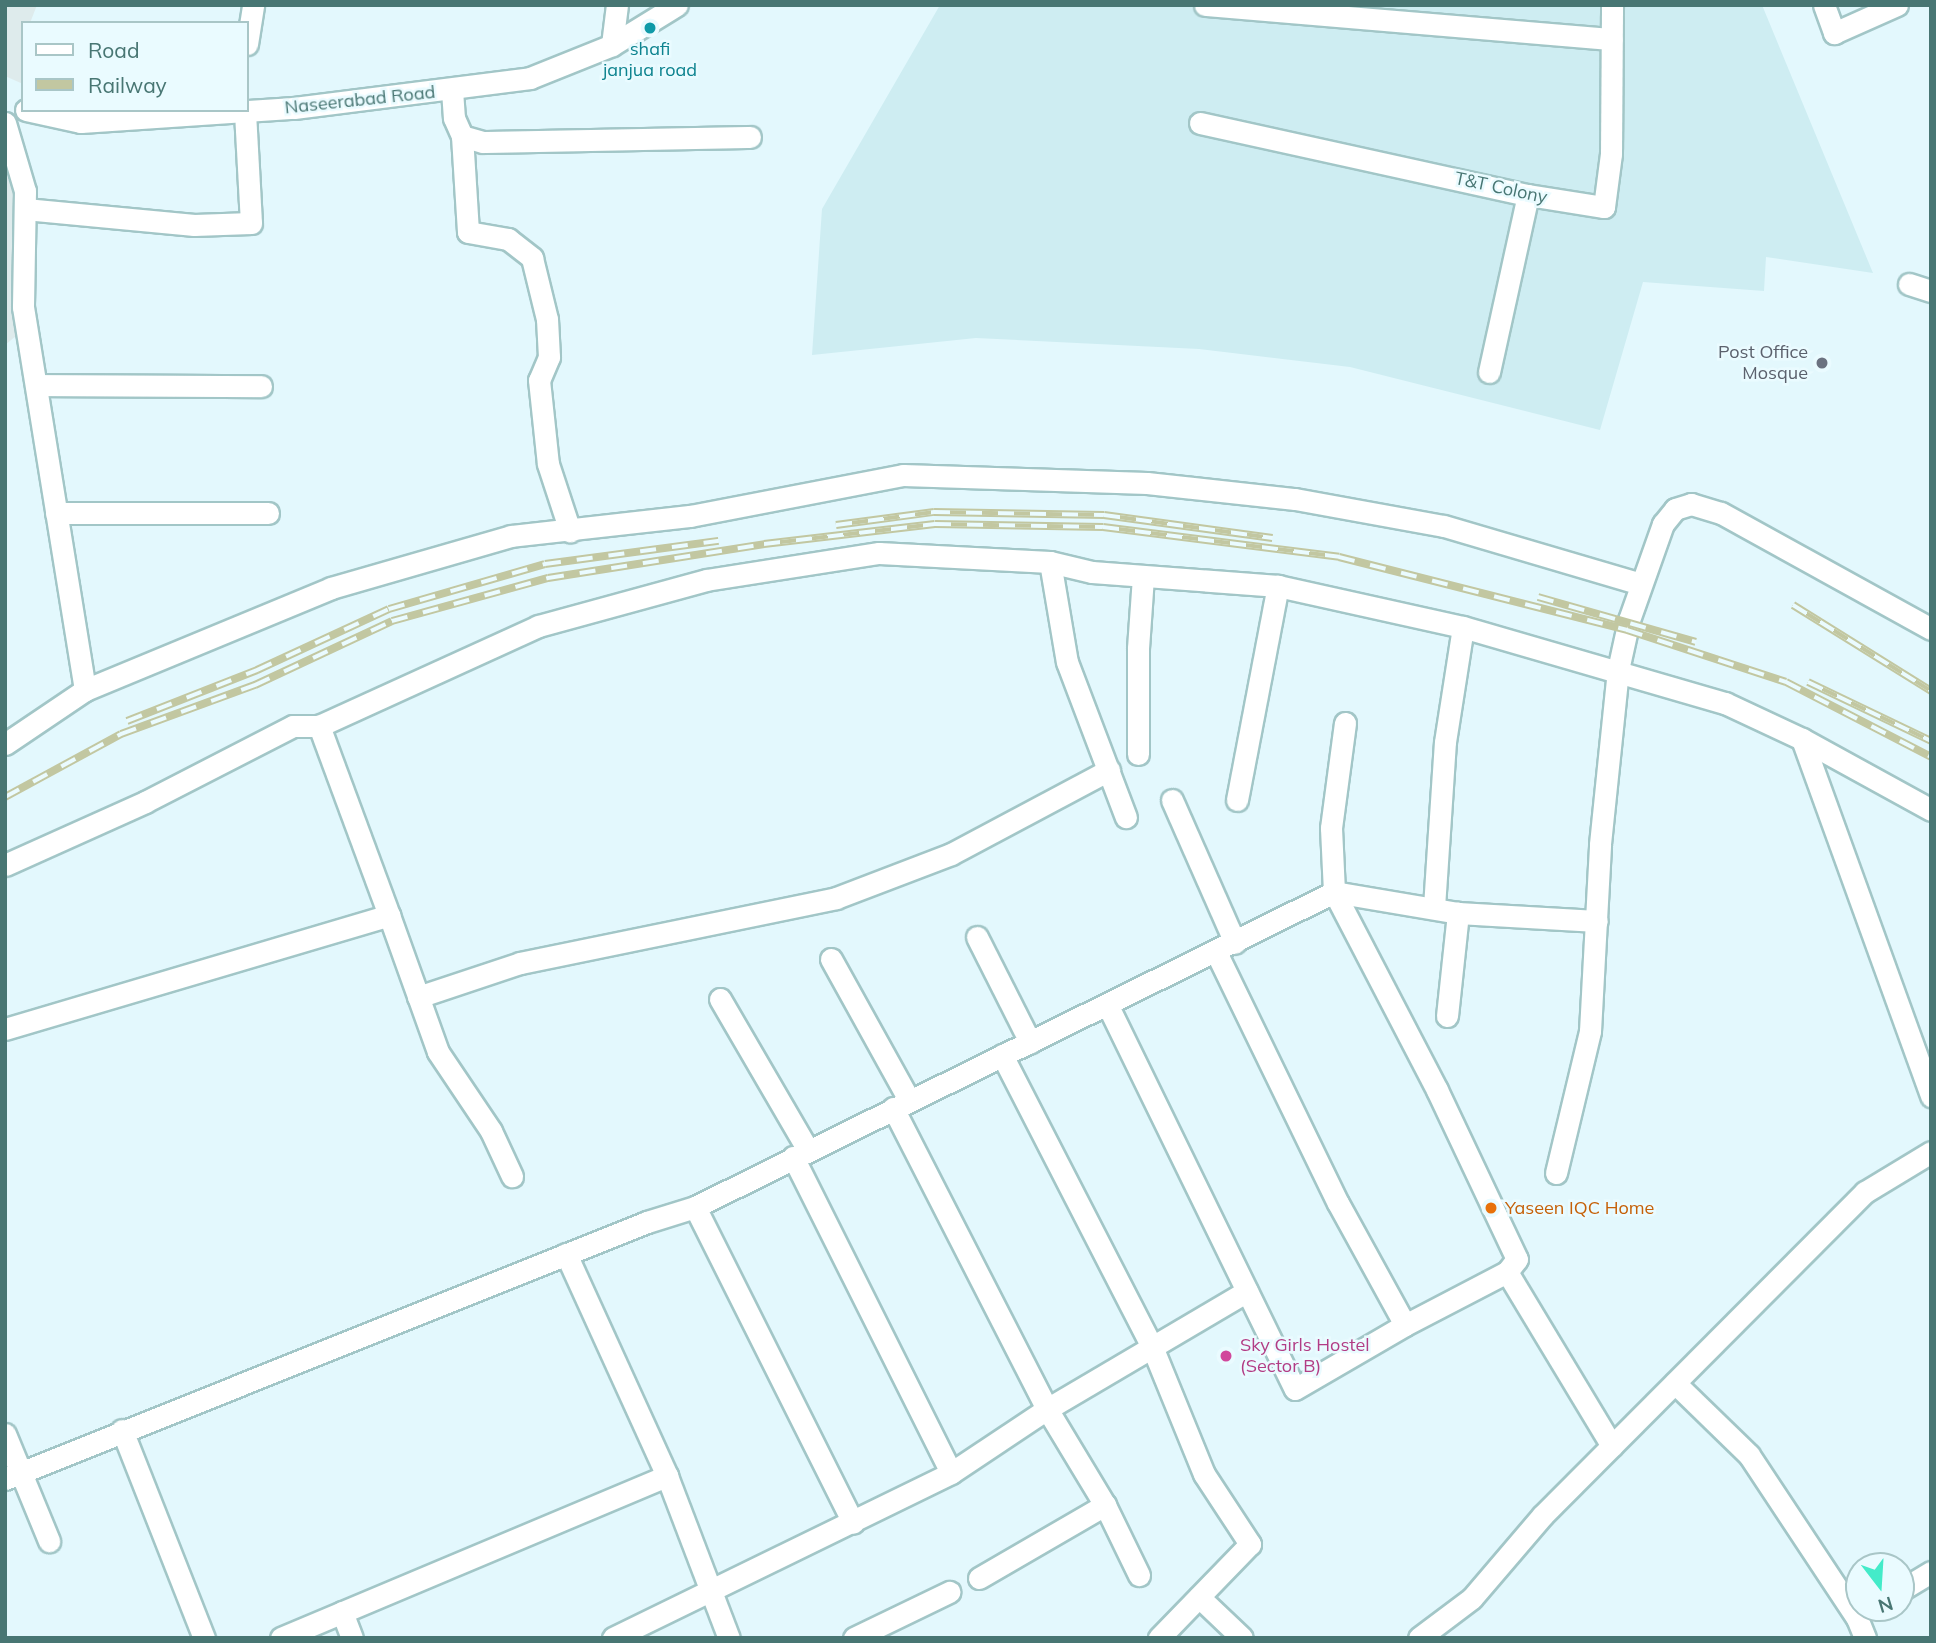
<!DOCTYPE html>
<html>
<head>
<meta charset="utf-8">
<style>
	body { margin:0 }
	#map { position:relative; width:1936px; height:1643px; overflow:hidden; background:#e3f8fd; font-family:Mulish,sans-serif }
	div>[style] { position:absolute }
	[style*='--x'] { left:calc(var(--x)*1px); top:calc(var(--y)*1px); width:calc(var(--w)*1px); rotate:calc(var(--a)*1deg) }
	.residential>* { inset:0; background:#ceedf2 }
	.industrial>* { inset:0; background:#deebec }
	.roads { filter:drop-shadow(2px 0 #a2c6c7) drop-shadow(-2px 0 #a2c6c7) drop-shadow(0 2px #a2c6c7) drop-shadow(0 -2px #a2c6c7) }
	.minor>* { height:21px; margin:-10.5px; padding:0 10.5px; transform-origin:10.5px; border-radius:10.5px; background:#fff }
	.rail>* { height:8px; margin-top:-4px; transform-origin:0; background:repeating-linear-gradient(90deg,#eafbff 0 16px,#c2c7a1 0 32px); box-sizing:border-box; border-block:2px solid #c2c7a1 }
	.dots>* { width:19px; height:19px; translate:-50% -50%; box-sizing:border-box; border:4px solid #eafbff; border-radius:50% }
	span { translate:-50% -50%; white-space:nowrap; text-align:center; line-height:1.15; -webkit-text-stroke:5px #eafbff; paint-order:stroke }
	.culture-label { font-size:18px; color:#0d838f }
	.street-label { font-size:18px; color:#487673 }
	.worship-label { font-size:18px; color:#5b616d }
	.right { translate:-100% -50%; text-align:right }
	.food-label { font-size:18px; color:#c56008 }
	.left { translate:0 -50%; text-align:left }
	.hotel-label { font-size:18px; color:#b23c85 }
	.frame { position:absolute; inset:0; border:7px solid #487673; pointer-events:none }
	.legend { position:absolute; left:21px; top:21px; width:228px; height:91px; box-sizing:border-box; background:#eafbff; border:2px solid #a9c6c7; margin:0; padding:9px 12px; list-style:none; font-size:21px; color:#487673 }
	.legend li { display:flex; align-items:center; gap:14px; height:35px }
	.legend b { width:35px; border:2px solid #a9c6c7 }
	.north { position:absolute; left:1845px; top:1552px; width:70px; height:70px; box-sizing:border-box; background:#eafbff; border:2px solid #a9c6c7; border-radius:50%; rotate:163deg; font-size:19px; font-weight:700; line-height:28px; text-align:center; color:#487673 }
	.north::after { content:''; display:block; margin:auto; width:24px; height:32px; background:#44ebc9; clip-path:polygon(50% 0,100% 100%,50% 72%,0 100%) }
</style>
</head>
<body>
<div id="map">
	<div class="residential">
		<div style="clip-path:polygon(940px 5px,1762px 5px,1873px 273px,1766px 257px,1764px 291px,1643px 282px,1600px 430px,1350px 367px,1199px 349px,976px 338px,812px 355px,822px 209px)"></div>
	</div>
	<div class="industrial">
		<div style="clip-path:polygon(5px 5px,37px 5px,30px 23px,23px 23px,23px 84px,5px 76px)"></div>
		<div style="clip-path:polygon(5px 170px,13px 192px,16px 336px,5px 345px)"></div>
	</div>
	<div class="roads">
		<div class="minor">
			<div style="--x:1205;--y:5;--w:408;--a:4.8"></div>
			<div style="--x:1824;--y:5;--w:30;--a:70"></div>
			<div style="--x:1834;--y:33;--w:69;--a:-24"></div>
			<div style="--x:247;--y:44;--w:39;--a:-81"></div>
			<div style="--x:612;--y:45;--w:40;--a:-82.9"></div>
			<div style="--x:452;--y:90;--w:28;--a:86"></div>
			<div style="--x:454;--y:118;--w:20;--a:66"></div>
			<div style="--x:462;--y:136;--w:22;--a:16"></div>
			<div style="--x:483;--y:142;--w:267;--a:-1.1"></div>
			<div style="--x:26;--y:110;--w:56;--a:12.3"></div>
			<div style="--x:81;--y:122;--w:213;--a:-3.8"></div>
			<div style="--x:294;--y:108;--w:238;--a:-7.2"></div>
			<div style="--x:530;--y:78;--w:88;--a:-21.9"></div>
			<div style="--x:612;--y:45;--w:76;--a:-31.6"></div>
			<div style="--x:5;--y:123;--w:71;--a:73.6"></div>
			<div style="--x:25;--y:191;--w:116;--a:91"></div>
			<div style="--x:23;--y:307;--w:388;--a:80.8"></div>
			<div style="--x:1200;--y:123;--w:336;--a:12.4"></div>
			<div style="--x:1528;--y:195;--w:77;--a:9"></div>
			<div style="--x:1604;--y:207;--w:53;--a:-82.5"></div>
			<div style="--x:1611;--y:154;--w:149;--a:-89.6"></div>
			<div style="--x:462;--y:136;--w:96;--a:86.4"></div>
			<div style="--x:468;--y:232;--w:41;--a:9.9"></div>
			<div style="--x:508;--y:239;--w:31;--a:38"></div>
			<div style="--x:532;--y:258;--w:63;--a:76.2"></div>
			<div style="--x:547;--y:319;--w:38;--a:87"></div>
			<div style="--x:549;--y:357;--w:25;--a:113"></div>
			<div style="--x:539;--y:380;--w:84;--a:83.9"></div>
			<div style="--x:548;--y:464;--w:71;--a:71.8"></div>
			<div style="--x:25;--y:209;--w:170;--a:5.4"></div>
			<div style="--x:194;--y:225;--w:57;--a:-2"></div>
			<div style="--x:251;--y:223;--w:112;--a:-93.1"></div>
			<div style="--x:1909;--y:284;--w:23;--a:18"></div>
			<div style="--x:1489;--y:372;--w:181;--a:-77.6"></div>
			<div style="--x:36;--y:385;--w:225;--a:0.3"></div>
			<div style="--x:56;--y:513;--w:212;--a:0"></div>
			<div style="--x:1050;--y:562;--w:101;--a:80.4"></div>
			<div style="--x:1067;--y:662;--w:166;--a:69.2"></div>
			<div style="--x:1345;--y:723;--w:106;--a:97.6"></div>
			<div style="--x:1331;--y:828;--w:64;--a:87.3"></div>
			<div style="--x:1334;--y:892;--w:223;--a:62.5"></div>
			<div style="--x:1437;--y:1090;--w:187;--a:64.7"></div>
			<div style="--x:1517;--y:1259;--w:16;--a:128"></div>
			<div style="--x:1507;--y:1272;--w:203;--a:58.9"></div>
			<div style="--x:1802;--y:739;--w:380;--a:70.1"></div>
			<div style="--x:5;--y:744;--w:97;--a:-34"></div>
			<div style="--x:85;--y:690;--w:266;--a:-22.5"></div>
			<div style="--x:331;--y:588;--w:187;--a:-16.1"></div>
			<div style="--x:511;--y:536;--w:180;--a:-6.4"></div>
			<div style="--x:690;--y:516;--w:217;--a:-10.9"></div>
			<div style="--x:903;--y:475;--w:244;--a:1.9"></div>
			<div style="--x:1147;--y:483;--w:149;--a:6.2"></div>
			<div style="--x:1295;--y:499;--w:151;--a:10.3"></div>
			<div style="--x:1444;--y:526;--w:205;--a:16.4"></div>
			<div style="--x:1138;--y:754;--w:106;--a:-90"></div>
			<div style="--x:1138;--y:648;--w:71;--a:-86"></div>
			<div style="--x:1172;--y:800;--w:156;--a:66.2"></div>
			<div style="--x:1237;--y:800;--w:218;--a:-79.2"></div>
			<div style="--x:5;--y:865;--w:154;--a:-24.2"></div>
			<div style="--x:145;--y:802;--w:166;--a:-27.2"></div>
			<div style="--x:293;--y:726;--w:26;--a:0"></div>
			<div style="--x:319;--y:726;--w:241;--a:-24.5"></div>
			<div style="--x:538;--y:626;--w:174;--a:-15.3"></div>
			<div style="--x:706;--y:580;--w:175;--a:-8.9"></div>
			<div style="--x:879;--y:553;--w:171;--a:3"></div>
			<div style="--x:1050;--y:562;--w:43;--a:13.4"></div>
			<div style="--x:1092;--y:572;--w:187;--a:4.3"></div>
			<div style="--x:1278;--y:586;--w:189;--a:12.5"></div>
			<div style="--x:1463;--y:627;--w:273;--a:16.2"></div>
			<div style="--x:1725;--y:703;--w:85;--a:25.1"></div>
			<div style="--x:1802;--y:739;--w:147;--a:28.8"></div>
			<div style="--x:1434;--y:907;--w:165;--a:-86.2"></div>
			<div style="--x:1445;--y:742;--w:116;--a:-81.1"></div>
			<div style="--x:389;--y:915;--w:145;--a:70.3"></div>
			<div style="--x:438;--y:1052;--w:95;--a:56.1"></div>
			<div style="--x:491;--y:1131;--w:50;--a:65"></div>
			<div style="--x:977;--y:937;--w:118;--a:63.2"></div>
			<div style="--x:1216;--y:952;--w:279;--a:64.1"></div>
			<div style="--x:1338;--y:1203;--w:139;--a:61.2"></div>
			<div style="--x:1405;--y:1325;--w:115;--a:-27.5"></div>
			<div style="--x:831;--y:959;--w:161;--a:61"></div>
			<div style="--x:418;--y:997;--w:108;--a:-18.4"></div>
			<div style="--x:520;--y:963;--w:323;--a:-11.6"></div>
			<div style="--x:836;--y:898;--w:123;--a:-20.9"></div>
			<div style="--x:951;--y:854;--w:179;--a:-28"></div>
			<div style="--x:720;--y:999;--w:175;--a:59.8"></div>
			<div style="--x:1108;--y:1006;--w:426;--a:64"></div>
			<div style="--x:1295;--y:1389;--w:127;--a:-30.2"></div>
			<div style="--x:1447;--y:1016;--w:104;--a:-83.9"></div>
			<div style="--x:5;--y:1029;--w:401;--a:-16.5"></div>
			<div style="--x:389;--y:915;--w:202;--a:-110.3"></div>
			<div style="--x:1002;--y:1055;--w:331;--a:62.8"></div>
			<div style="--x:1153;--y:1349;--w:135;--a:67.8"></div>
			<div style="--x:1204;--y:1474;--w:84;--a:56.7"></div>
			<div style="--x:1250;--y:1544;--w:131;--a:134.1"></div>
			<div style="--x:893;--y:1108;--w:338;--a:62.9"></div>
			<div style="--x:1047;--y:1409;--w:112;--a:58.9"></div>
			<div style="--x:1105;--y:1505;--w:78;--a:64.1"></div>
			<div style="--x:793;--y:1157;--w:353;--a:63.4"></div>
			<div style="--x:1556;--y:1173;--w:146;--a:-76.5"></div>
			<div style="--x:1590;--y:1031;--w:187;--a:-86.9"></div>
			<div style="--x:1600;--y:844;--w:175;--a:-84.1"></div>
			<div style="--x:1618;--y:670;--w:51;--a:-77.6"></div>
			<div style="--x:1629;--y:620;--w:102;--a:-70.5"></div>
			<div style="--x:1663;--y:524;--w:19;--a:-51"></div>
			<div style="--x:1675;--y:509;--w:17;--a:-17"></div>
			<div style="--x:1691;--y:504;--w:31;--a:17"></div>
			<div style="--x:1721;--y:513;--w:240;--a:28.9"></div>
			<div style="--x:695;--y:1207;--w:353;--a:63.4"></div>
			<div style="--x:566;--y:1254;--w:244;--a:65.5"></div>
			<div style="--x:667;--y:1476;--w:173;--a:69.1"></div>
			<div style="--x:1675;--y:1383;--w:103;--a:44.2"></div>
			<div style="--x:1749;--y:1455;--w:196;--a:56.5"></div>
			<div style="--x:1857;--y:1618;--w:22;--a:68"></div>
			<div style="--x:122;--y:1430;--w:224;--a:68.5"></div>
			<div style="--x:5;--y:1434;--w:116;--a:67.6"></div>
			<div style="--x:5;--y:1479;--w:692;--a:-21.82"></div>
			<div style="--x:647;--y:1222;--w:50;--a:-17.4"></div>
			<div style="--x:695;--y:1207;--w:712;--a:-26.24"></div>
			<div style="--x:1334;--y:892;--w:126;--a:9.6"></div>
			<div style="--x:1458;--y:913;--w:139;--a:3.3"></div>
			<div style="--x:979;--y:1578;--w:146;--a:-30.1"></div>
			<div style="--x:1901;--y:1590;--w:35;--a:-31"></div>
			<div style="--x:1199;--y:1597;--w:59;--a:43.6"></div>
			<div style="--x:342;--y:1612;--w:28;--a:69"></div>
			<div style="--x:281;--y:1638;--w:419;--a:-22.8"></div>
			<div style="--x:613;--y:1638;--w:376;--a:-26"></div>
			<div style="--x:951;--y:1473;--w:115;--a:-33.7"></div>
			<div style="--x:1047;--y:1409;--w:232;--a:-30.5"></div>
			<div style="--x:854;--y:1638;--w:106;--a:-25.8"></div>
			<div style="--x:1419;--y:1638;--w:66;--a:-37"></div>
			<div style="--x:1472;--y:1598;--w:109;--a:-49.5"></div>
			<div style="--x:1543;--y:1515;--w:456;--a:-45.1"></div>
			<div style="--x:1865;--y:1192;--w:77;--a:-31.2"></div>
		</div>
	</div>
	<div class="rail">
		<div style="--x:836;--y:525;--w:99;--a:-7.6"></div>
		<div style="--x:934;--y:512;--w:170;--a:1"></div>
		<div style="--x:1104;--y:515;--w:170;--a:7.8"></div>
		<div style="--x:1538;--y:597;--w:164;--a:15.9"></div>
		<div style="--x:1793;--y:605;--w:163;--a:31.9"></div>
		<div style="--x:1808;--y:682;--w:136;--a:25.6"></div>
		<div style="--x:127;--y:721;--w:140;--a:-21.4"></div>
		<div style="--x:257;--y:670;--w:145;--a:-24.8"></div>
		<div style="--x:389;--y:609;--w:162;--a:-16.1"></div>
		<div style="--x:545;--y:564;--w:175;--a:-7.6"></div>
		<div style="--x:5;--y:797;--w:132;--a:-28.5"></div>
		<div style="--x:121;--y:734;--w:143;--a:-20.1"></div>
		<div style="--x:255;--y:685;--w:151;--a:-25"></div>
		<div style="--x:392;--y:621;--w:162;--a:-15.4"></div>
		<div style="--x:548;--y:578;--w:219;--a:-8.9"></div>
		<div style="--x:764;--y:544;--w:172;--a:-6.7"></div>
		<div style="--x:935;--y:524;--w:168;--a:1"></div>
		<div style="--x:1103;--y:527;--w:238;--a:7.2"></div>
		<div style="--x:1339;--y:557;--w:297;--a:14.2"></div>
		<div style="--x:1627;--y:630;--w:167;--a:18.1"></div>
		<div style="--x:1786;--y:682;--w:163;--a:27.3"></div>
	</div>
	<div class="dots">
		<div style="left:650px;top:28px;background:#0f9aa8"></div>
		<div style="left:1822px;top:363px;background:#6b7280"></div>
		<div style="left:1491px;top:1208px;background:#e8710a"></div>
		<div style="left:1226px;top:1356px;background:#d1479c"></div>
	</div>
	<div class="culture-label">
		<span style="left:650px;top:60px">shafi<br>janjua road</span>
	</div>
	<div class="street-label">
		<span style="left:360px;top:100px;rotate:-6deg">Naseerabad Road</span>
		<span style="left:1501px;top:188px;rotate:12deg">T&amp;T Colony</span>
	</div>
	<div class="worship-label">
		<span class="right" style="left:1808px;top:363px">Post Office<br>Mosque</span>
	</div>
	<div class="food-label">
		<span class="left" style="left:1505px;top:1208px">Yaseen IQC Home</span>
	</div>
	<div class="hotel-label">
		<span class="left" style="left:1240px;top:1356px">Sky Girls Hostel<br>(Sector B)</span>
	</div>
	<div class="frame"></div>
	<ul class="legend">
	<li><b style="height:9px;background:#fff"></b>Road</li>
	<li><b style="height:9px;background:#c2c7a1"></b>Railway</li>
	</ul>
	<div class="north">N</div>
</div>
</body>
</html>
